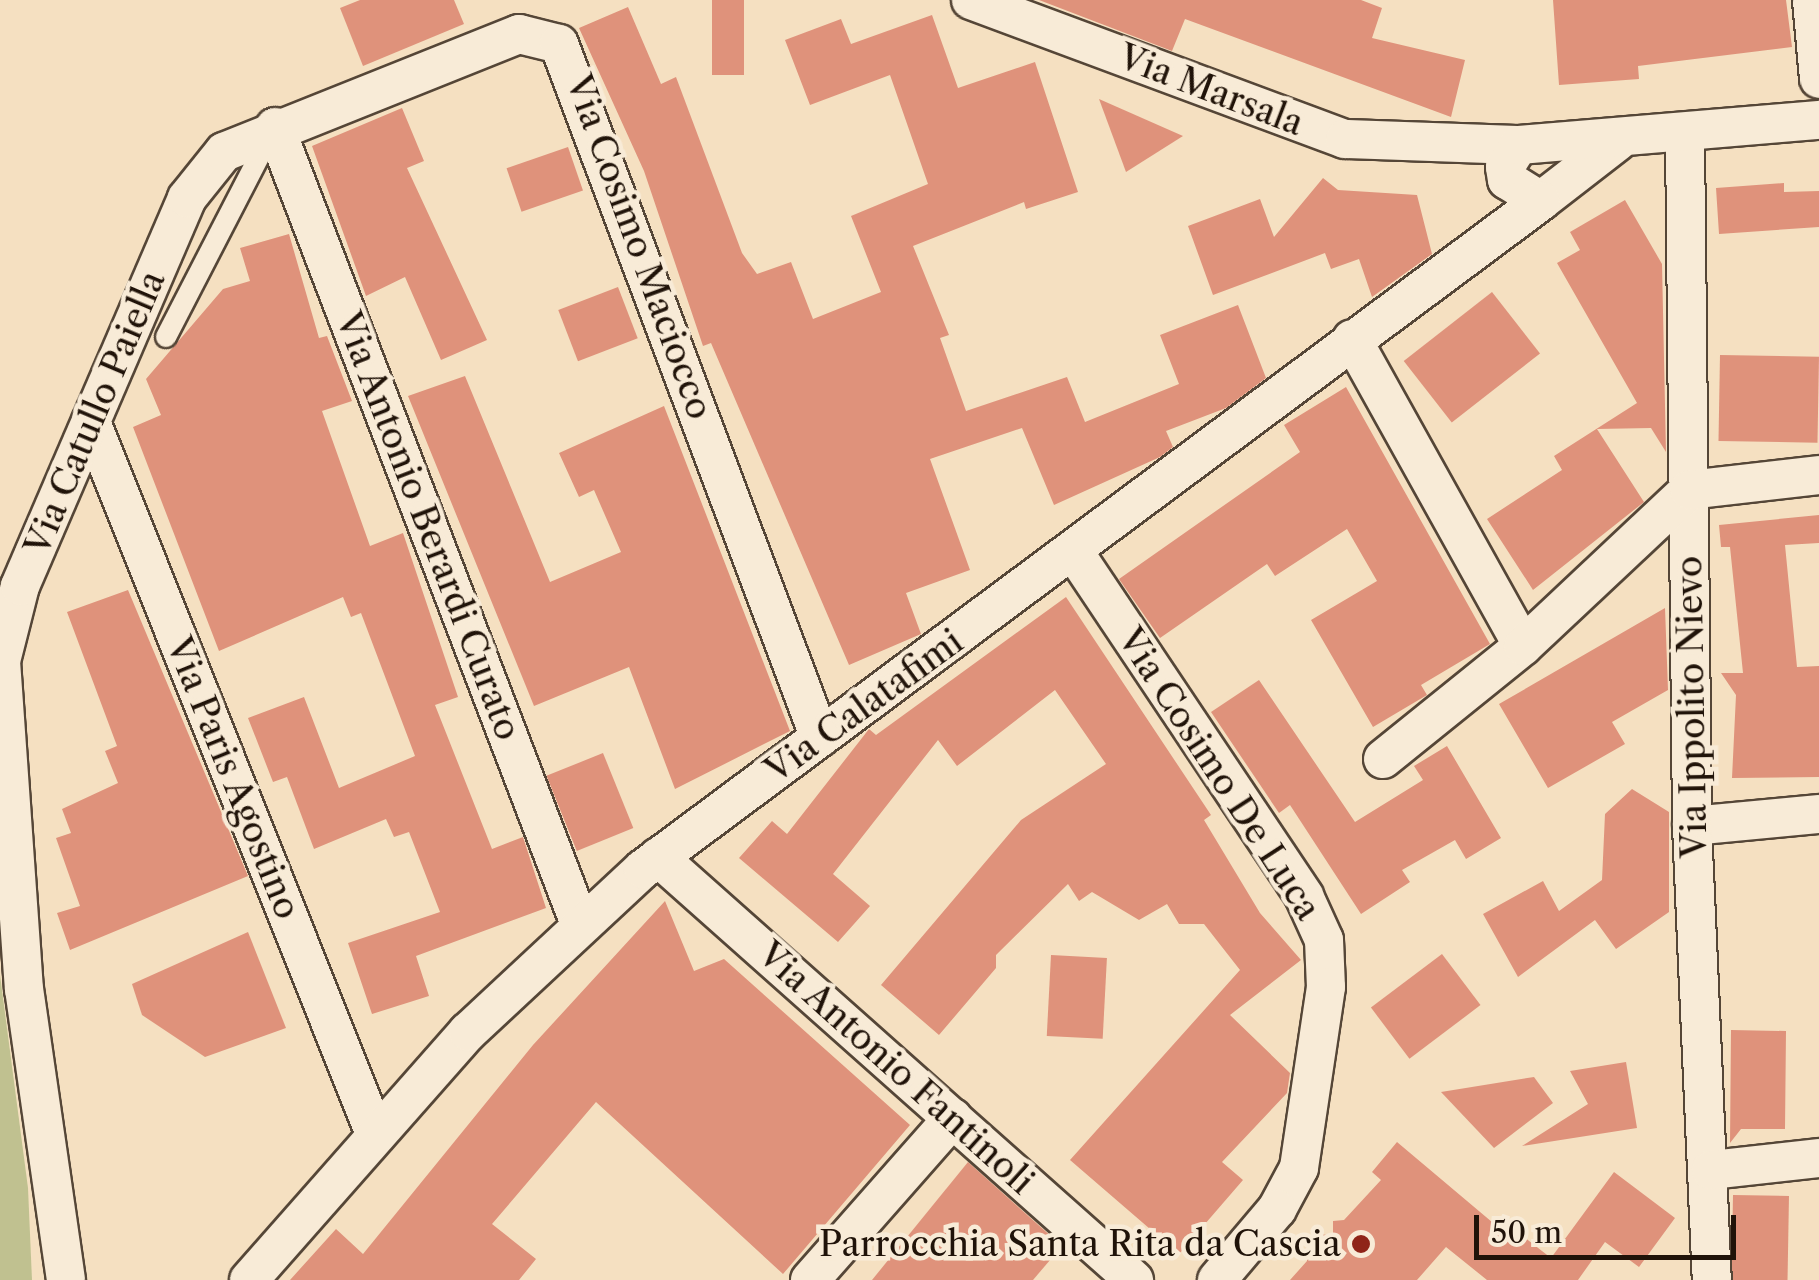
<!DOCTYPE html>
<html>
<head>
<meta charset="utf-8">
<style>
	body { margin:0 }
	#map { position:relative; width:1819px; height:1280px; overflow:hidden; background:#f5e0c1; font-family:"Libre Caslon Text",serif }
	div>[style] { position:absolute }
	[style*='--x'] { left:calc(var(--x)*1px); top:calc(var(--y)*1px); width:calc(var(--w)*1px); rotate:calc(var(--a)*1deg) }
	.green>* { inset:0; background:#c0c190 }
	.building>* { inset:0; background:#df927b; transform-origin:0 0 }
	.roads { filter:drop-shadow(2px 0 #554637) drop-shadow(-2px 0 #554637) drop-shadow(0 2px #554637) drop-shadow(0 -2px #554637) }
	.service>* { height:20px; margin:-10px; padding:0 10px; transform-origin:10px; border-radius:10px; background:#f8ebd7 }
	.minor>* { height:38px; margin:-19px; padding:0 19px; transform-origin:19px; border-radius:19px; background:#f8ebd7 }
	.dots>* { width:28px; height:28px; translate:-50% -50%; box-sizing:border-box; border:5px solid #f8ebd7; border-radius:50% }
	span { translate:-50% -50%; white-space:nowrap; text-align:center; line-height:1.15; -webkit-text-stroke:9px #f8ebd7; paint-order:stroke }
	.street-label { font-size:35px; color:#201309 }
	.poi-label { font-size:35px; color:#201309 }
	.right { translate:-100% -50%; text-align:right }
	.scale { position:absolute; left:1474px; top:1215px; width:262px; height:45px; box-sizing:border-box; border:5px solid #201309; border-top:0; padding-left:12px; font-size:30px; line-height:35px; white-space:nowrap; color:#201309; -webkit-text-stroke:8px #f8ebd7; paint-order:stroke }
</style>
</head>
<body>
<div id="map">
	<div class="green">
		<div style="clip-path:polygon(0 975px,28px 1188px,32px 1280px,0 1280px)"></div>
	</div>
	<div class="building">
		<div style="clip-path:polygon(360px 0,454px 0,464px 24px,363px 66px,340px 8px)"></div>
		<div style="left:712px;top:0;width:32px;height:75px"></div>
		<div style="clip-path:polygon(1039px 0,1361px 0,1382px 8px,1372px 38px,1465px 60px,1451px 117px,1185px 19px,1172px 51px)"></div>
		<div style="clip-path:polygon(1553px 0,1786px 0,1792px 47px,1638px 66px,1639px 79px,1559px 85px)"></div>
		<div style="clip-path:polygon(628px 7px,661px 84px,676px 77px,742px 253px,757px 274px,791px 262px,813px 319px,881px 292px,851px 216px,928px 184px,890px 75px,810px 105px,785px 40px,841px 19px,851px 44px,932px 15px,958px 88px,1035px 62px,1078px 192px,1026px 209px,1024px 202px,913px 246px,949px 335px,940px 338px,966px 411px,1067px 377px,1085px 422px,1179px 384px,1160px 335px,1238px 305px,1266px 378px,1226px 408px,1166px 431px,1173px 447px,1160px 457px,1054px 505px,1022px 428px,930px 459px,970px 570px,906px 593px,921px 634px,849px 665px,711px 343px,703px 346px,644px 171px,579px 28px)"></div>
		<div style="clip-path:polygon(1099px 99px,1183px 136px,1126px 172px)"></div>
		<div style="clip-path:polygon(402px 108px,424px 161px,407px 168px,487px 340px,441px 360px,405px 277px,366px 296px,312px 146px)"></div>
		<div style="left:568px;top:147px;width:46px;height:65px;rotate:71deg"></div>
		<div style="clip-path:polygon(1323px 178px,1338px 190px,1417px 195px,1432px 254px,1372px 297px,1359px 259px,1331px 269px,1325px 253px,1213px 295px,1188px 226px,1260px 199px,1274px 237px)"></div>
		<div style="clip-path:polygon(1784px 183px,1784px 192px,1819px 191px,1819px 227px,1719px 234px,1716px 188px)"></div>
		<div style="clip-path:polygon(1625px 200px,1662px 264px,1666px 452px,1651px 428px,1597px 429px,1644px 502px,1533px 590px,1487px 519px,1562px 470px,1554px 456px,1637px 403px,1557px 263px,1580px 250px,1570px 232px)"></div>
		<div style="clip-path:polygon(289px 234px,319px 338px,327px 336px,352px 401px,322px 411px,370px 546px,403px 533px,458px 697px,435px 705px,492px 849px,523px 837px,546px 908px,416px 956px,429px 996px,372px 1014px,348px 943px,440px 912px,409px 832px,394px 837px,386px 819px,314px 849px,287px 777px,273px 782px,248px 718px,304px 697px,339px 788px,415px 756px,361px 613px,351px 617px,343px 597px,219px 651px,133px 427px,161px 415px,146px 379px,223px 289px,250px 281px,240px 248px)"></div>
		<div style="left:618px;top:287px;width:55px;height:64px;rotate:69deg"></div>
		<div style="left:1492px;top:292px;width:78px;height:112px;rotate:52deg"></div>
		<div style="left:1720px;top:355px;width:99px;height:86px;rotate:1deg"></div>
		<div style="clip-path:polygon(465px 376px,550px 582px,621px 552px,594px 490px,579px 497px,559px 453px,664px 406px,790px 731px,675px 789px,629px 667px,534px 706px,408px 396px)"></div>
		<div style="clip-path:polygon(1346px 387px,1490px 644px,1421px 685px,1427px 695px,1373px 727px,1311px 620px,1377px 581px,1347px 529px,1275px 576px,1267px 564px,1160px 638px,1119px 579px,1300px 452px,1284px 425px)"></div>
		<div style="clip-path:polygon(1819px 515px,1819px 543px,1785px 545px,1797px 667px,1819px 666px,1819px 777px,1732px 778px,1736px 695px,1721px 673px,1743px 673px,1730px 547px,1721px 547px,1719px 525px)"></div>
		<div style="clip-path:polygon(128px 590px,248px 876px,70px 950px,57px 913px,80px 906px,56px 838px,71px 833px,62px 809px,118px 783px,105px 751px,117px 746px,67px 612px)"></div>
		<div style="clip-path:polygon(1066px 597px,1211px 815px,1204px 820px,1260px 913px,1301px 960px,1230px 1015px,1290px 1073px,1287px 1093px,1222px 1162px,1243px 1180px,1179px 1254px,1070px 1160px,1240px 970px,1204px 924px,1179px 924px,1167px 904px,1139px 920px,1092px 892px,1079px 901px,1068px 884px,996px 955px,996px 968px,939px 1035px,881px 985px,1021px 820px,1106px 764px,1055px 690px,957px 766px,938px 740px,833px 874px,870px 906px,838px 942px,739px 858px,772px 821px,787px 834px,869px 729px,876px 735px)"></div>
		<div style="clip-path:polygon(1665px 608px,1668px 690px,1612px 722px,1625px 744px,1548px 788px,1499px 704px)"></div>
		<div style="clip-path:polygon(1259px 680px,1355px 822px,1423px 780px,1414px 766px,1447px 746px,1501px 838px,1466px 859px,1455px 840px,1402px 870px,1410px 882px,1361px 914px,1290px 805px,1279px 813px,1211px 712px)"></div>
		<div style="left:603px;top:753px;width:81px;height:61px;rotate:68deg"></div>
		<div style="clip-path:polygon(1632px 789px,1669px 812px,1669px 912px,1616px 949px,1595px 920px,1518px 977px,1483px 914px,1543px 881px,1559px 911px,1602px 880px,1605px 814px)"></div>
		<div style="clip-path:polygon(665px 901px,694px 971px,724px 959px,910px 1125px,783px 1274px,596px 1102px,492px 1224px,536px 1259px,519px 1280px,290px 1280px,336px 1229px,363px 1254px,533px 1045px)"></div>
		<div style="clip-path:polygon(248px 932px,286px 1028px,205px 1057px,142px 1015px,132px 984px)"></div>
		<div style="left:1442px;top:954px;width:64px;height:89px;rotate:53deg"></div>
		<div style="left:1051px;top:955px;width:56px;height:81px;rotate:3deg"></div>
		<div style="clip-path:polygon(1731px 1030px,1786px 1031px,1785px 1129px,1741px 1129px,1730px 1143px)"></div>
		<div style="clip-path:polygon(1626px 1062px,1637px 1128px,1522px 1146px,1588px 1104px,1570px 1071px)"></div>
		<div style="clip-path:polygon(1534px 1077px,1553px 1103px,1494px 1148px,1441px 1092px)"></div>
		<div style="clip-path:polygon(1397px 1142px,1505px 1233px,1510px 1226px,1551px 1258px,1614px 1172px,1675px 1218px,1639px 1267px,1605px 1242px,1578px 1280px,1487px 1280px,1446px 1247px,1417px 1280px,1290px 1280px,1307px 1261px,1307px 1249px,1321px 1249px,1320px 1235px,1333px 1234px,1333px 1221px,1344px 1220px,1381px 1180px,1372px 1172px)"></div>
		<div style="clip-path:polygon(968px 1162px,1062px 1246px,1033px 1280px,872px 1280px)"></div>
		<div style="left:1733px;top:1195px;width:56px;height:85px;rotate:1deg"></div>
	</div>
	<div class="roads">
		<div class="service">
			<div style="--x:166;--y:337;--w:229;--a:-62.7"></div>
		</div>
		<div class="minor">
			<div style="--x:971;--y:0;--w:399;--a:20.4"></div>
			<div style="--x:1345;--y:139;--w:174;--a:2"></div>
			<div style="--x:1812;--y:0;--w:79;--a:84.9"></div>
			<div style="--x:275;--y:127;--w:853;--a:69.06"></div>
			<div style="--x:1685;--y:134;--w:692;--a:89.42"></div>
			<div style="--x:1692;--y:826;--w:454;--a:87.5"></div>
			<div style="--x:1617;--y:142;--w:96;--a:142.2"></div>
			<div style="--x:1541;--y:201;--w:40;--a:-148"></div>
			<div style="--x:1507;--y:180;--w:13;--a:-99"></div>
			<div style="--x:1505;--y:167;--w:26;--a:-58"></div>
			<div style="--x:1519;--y:145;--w:301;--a:-4.8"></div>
			<div style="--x:1352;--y:339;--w:351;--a:60.9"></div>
			<div style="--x:91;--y:422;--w:767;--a:68.25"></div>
			<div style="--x:1074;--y:552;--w:414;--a:56.2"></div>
			<div style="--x:1304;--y:896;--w:48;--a:65.6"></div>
			<div style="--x:1324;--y:940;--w:47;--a:87.6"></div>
			<div style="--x:1326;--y:987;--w:183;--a:98.5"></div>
			<div style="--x:1299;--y:1168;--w:47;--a:118.2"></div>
			<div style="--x:1277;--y:1209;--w:93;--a:130.2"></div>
			<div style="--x:1383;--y:759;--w:180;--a:-38.9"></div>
			<div style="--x:1523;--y:646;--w:228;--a:-43.2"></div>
			<div style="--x:1689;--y:490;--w:131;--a:-6.6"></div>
			<div style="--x:1692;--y:826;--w:128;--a:-5.4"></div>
			<div style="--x:658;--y:857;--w:637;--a:41.63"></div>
			<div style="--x:1711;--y:1170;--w:109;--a:-6.3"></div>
			<div style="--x:66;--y:1280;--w:293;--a:-98.2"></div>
			<div style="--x:24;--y:990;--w:330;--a:-94"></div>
			<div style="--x:1;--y:661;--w:77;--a:-75.8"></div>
			<div style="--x:20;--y:586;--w:422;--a:-66.7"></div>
			<div style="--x:187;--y:198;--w:59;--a:-51.2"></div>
			<div style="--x:224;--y:152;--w:318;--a:-21.8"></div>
			<div style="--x:519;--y:34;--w:41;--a:14"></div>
			<div style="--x:559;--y:44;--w:741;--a:69.39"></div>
			<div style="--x:249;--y:1280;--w:331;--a:-48.6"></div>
			<div style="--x:468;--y:1032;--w:239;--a:-43"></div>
			<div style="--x:643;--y:869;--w:1119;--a:-36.64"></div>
			<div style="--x:810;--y:1280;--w:216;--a:-48.6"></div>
		</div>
	</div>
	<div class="dots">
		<div style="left:1361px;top:1244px;background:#8f2418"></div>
	</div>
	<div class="street-label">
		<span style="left:1211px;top:90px;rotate:21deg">Via Marsala</span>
		<span style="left:639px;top:247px;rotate:70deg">Via Cosimo Maciocco</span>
		<span style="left:95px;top:413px;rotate:-67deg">Via Catullo Paiella</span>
		<span style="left:428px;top:526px;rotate:69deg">Via Antonio Berardi Curato</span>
		<span style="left:864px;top:706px;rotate:-36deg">Via Calatafimi</span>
		<span style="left:1692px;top:707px;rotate:-91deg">Via Ippolito Nievo</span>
		<span style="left:1219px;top:774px;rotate:57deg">Via Cosimo De Luca</span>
		<span style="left:233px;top:778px;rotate:68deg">Via Paris Agostino</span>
		<span style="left:896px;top:1068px;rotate:42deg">Via Antonio Fantinoli</span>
	</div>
	<div class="poi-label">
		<span class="right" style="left:1341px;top:1244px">Parrocchia Santa Rita da Cascia</span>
	</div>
	<div class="scale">50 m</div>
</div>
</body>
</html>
